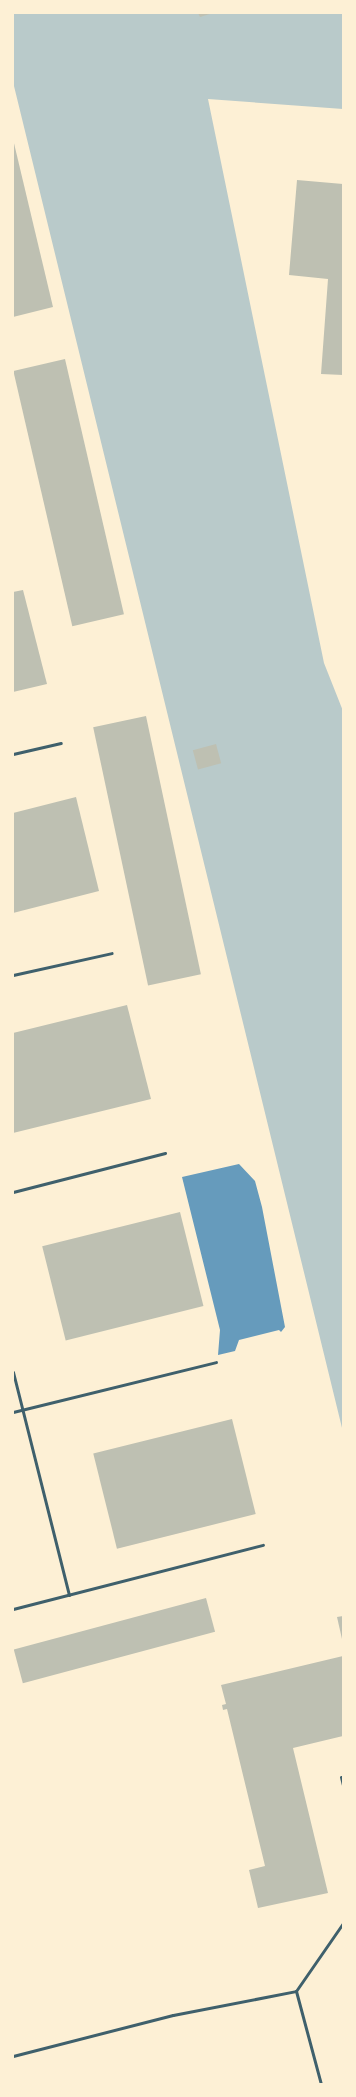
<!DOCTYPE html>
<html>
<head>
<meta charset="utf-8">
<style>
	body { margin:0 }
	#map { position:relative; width:356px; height:2097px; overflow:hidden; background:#fdf0d5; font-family:Helvetica,sans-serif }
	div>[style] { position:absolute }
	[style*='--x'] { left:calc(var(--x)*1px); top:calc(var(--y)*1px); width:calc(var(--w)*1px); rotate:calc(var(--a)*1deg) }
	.green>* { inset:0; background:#b9caca }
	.water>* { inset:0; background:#669bbc }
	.building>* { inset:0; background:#bec0b2; transform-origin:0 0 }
	.service>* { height:3px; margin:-1.5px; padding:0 1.5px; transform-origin:1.5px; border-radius:1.5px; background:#3f606c }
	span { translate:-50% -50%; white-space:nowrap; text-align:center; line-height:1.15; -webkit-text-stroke:3px #fdf0d5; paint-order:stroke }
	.frame { position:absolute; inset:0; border:14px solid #fdf0d5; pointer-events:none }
</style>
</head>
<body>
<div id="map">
	<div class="green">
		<div style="clip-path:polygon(13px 13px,343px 13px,343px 109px,208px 99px,324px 663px,343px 711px,343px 1432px,13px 82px)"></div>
	</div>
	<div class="water">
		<div style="clip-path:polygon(239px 1164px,255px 1181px,262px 1207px,285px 1327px,281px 1332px,279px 1330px,239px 1340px,235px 1351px,218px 1355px,220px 1330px,182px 1177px)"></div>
	</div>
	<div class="building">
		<div style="clip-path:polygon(198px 13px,213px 13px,200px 17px)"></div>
		<div style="clip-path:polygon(13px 139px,53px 307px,13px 317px)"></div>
		<div style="clip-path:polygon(297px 180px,343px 184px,343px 375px,321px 374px,328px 279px,289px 275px)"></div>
		<div style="left:65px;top:359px;width:262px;height:53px;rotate:77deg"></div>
		<div style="clip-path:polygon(23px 590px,47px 684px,13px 692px,13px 592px)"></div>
		<div style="left:146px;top:716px;width:264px;height:54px;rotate:78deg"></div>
		<div style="left:216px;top:744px;width:20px;height:24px;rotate:75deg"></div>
		<div style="clip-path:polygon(76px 797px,99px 891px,13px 913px,13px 813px)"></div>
		<div style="clip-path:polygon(127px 1005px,151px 1099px,13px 1133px,13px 1033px)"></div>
		<div style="left:180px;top:1212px;width:97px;height:142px;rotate:76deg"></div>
		<div style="left:232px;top:1419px;width:98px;height:143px;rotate:76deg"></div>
		<div style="left:206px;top:1598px;width:35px;height:199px;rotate:75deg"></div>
		<div style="clip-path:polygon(343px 1616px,343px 1639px,342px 1639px,337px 1617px)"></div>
		<div style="clip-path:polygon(343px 1656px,343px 1736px,293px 1748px,328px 1893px,258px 1908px,249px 1870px,265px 1866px,227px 1709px,223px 1710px,222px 1705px,226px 1704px,221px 1685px)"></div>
	</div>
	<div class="service">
		<div style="--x:13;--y:754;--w:49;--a:-12.9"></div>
		<div style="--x:13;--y:975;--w:101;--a:-12.5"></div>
		<div style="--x:13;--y:1192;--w:157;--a:-14.4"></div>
		<div style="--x:13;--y:1372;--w:230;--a:75.9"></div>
		<div style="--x:13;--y:1412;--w:209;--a:-13.8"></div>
		<div style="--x:13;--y:1609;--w:258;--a:-14.4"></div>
		<div style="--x:341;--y:1777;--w:8;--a:76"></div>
		<div style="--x:296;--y:1991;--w:96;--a:75"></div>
		<div style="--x:13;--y:2056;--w:165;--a:-14.4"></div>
		<div style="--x:173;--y:2015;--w:125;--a:-11"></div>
		<div style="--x:296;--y:1991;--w:83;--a:-55.3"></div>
	</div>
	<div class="frame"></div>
</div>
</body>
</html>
